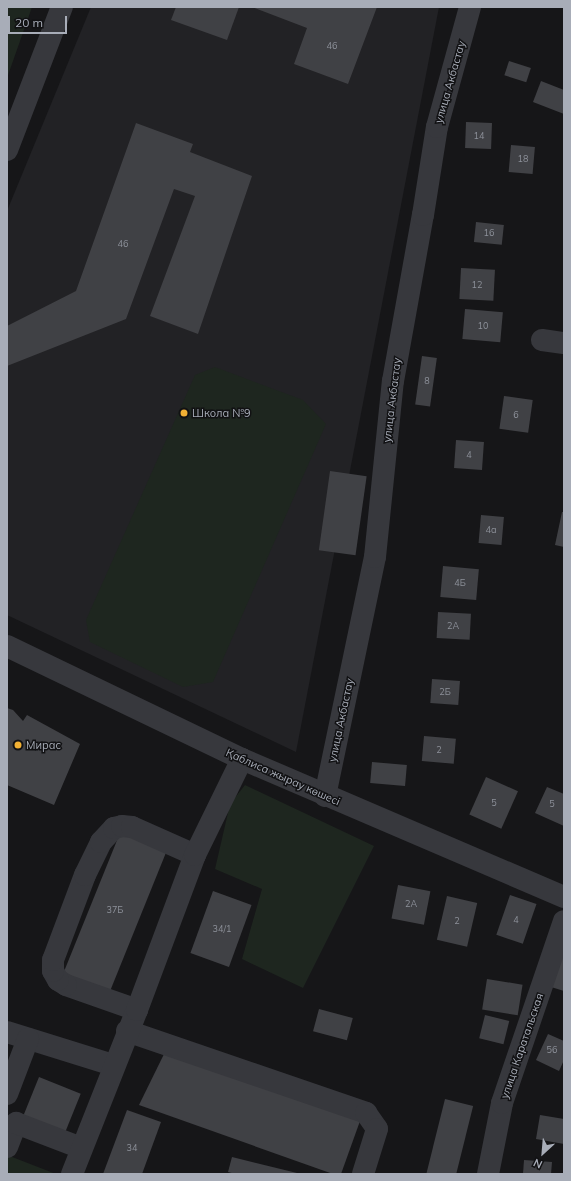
<!DOCTYPE html>
<html>
<head>
<meta charset="utf-8">
<style>
	body { margin:0 }
	#map { position:relative; width:571px; height:1181px; overflow:hidden; background:#161618; font-family:Mulish,sans-serif }
	div>[style] { position:absolute }
	[style*='--x'] { left:calc(var(--x)*1px); top:calc(var(--y)*1px); width:calc(var(--w)*1px); rotate:calc(var(--a)*1deg) }
	.built>* { inset:0; background:#222225 }
	.green>* { inset:0; background:#1e261f }
	.building>* { inset:0; background:#404145; transform-origin:0 0 }
	.minor>* { height:22px; margin:-11px; padding:0 11px; transform-origin:11px; border-radius:11px; background:#37383d }
	.dots>* { width:11px; height:11px; translate:-50% -50%; box-sizing:border-box; border:2px solid #111113; border-radius:50% }
	span { translate:-50% -50%; white-space:nowrap; text-align:center; line-height:1.15; -webkit-text-stroke:3px #111113; paint-order:stroke }
	.number-label { font-size:9px; color:#8e929b }
	.number-label span { -webkit-text-stroke-width:0 }
	.street-label { font-size:11px; color:#a8adb8 }
	.poi-label { font-size:11px; color:#a8adb8 }
	.left { translate:0 -50%; text-align:left }
	.frame { position:absolute; inset:0; border:8px solid #a8adb8; pointer-events:none }
	.north { position:absolute; left:523px; top:1133px; width:40px; height:40px; -webkit-text-stroke:3px #111113; paint-order:stroke; rotate:206deg; font-size:11px; font-weight:700; line-height:16px; text-align:center; color:#a8adb8 }
	.north::after { content:''; display:block; margin:auto; width:14px; height:18px; background:#a8adb8; clip-path:polygon(50% 0,100% 100%,50% 72%,0 100%) }
	.scale { position:absolute; left:8px; top:16px; width:59px; height:18px; box-sizing:border-box; border:2px solid #a8adb8; border-top:0; padding-left:5px; font-size:12px; line-height:14px; white-space:nowrap; color:#a8adb8; -webkit-text-stroke:3px #111113; paint-order:stroke }
</style>
</head>
<body>
<div id="map">
	<div class="built">
		<div style="clip-path:polygon(91px 7px,439px 7px,296px 752px,7px 615px,7px 211px)"></div>
	</div>
	<div class="green">
		<div style="clip-path:polygon(7px 7px,32px 7px,7px 78px)"></div>
		<div style="clip-path:polygon(215px 367px,303px 400px,326px 424px,213px 682px,183px 687px,90px 642px,86px 620px,195px 375px)"></div>
		<div style="clip-path:polygon(245px 785px,374px 846px,303px 988px,242px 959px,262px 889px,215px 869px,230px 804px)"></div>
		<div style="clip-path:polygon(7px 1155px,56px 1174px,7px 1174px)"></div>
	</div>
	<div class="building">
		<div style="clip-path:polygon(176px 7px,239px 7px,227px 40px,171px 20px)"></div>
		<div style="clip-path:polygon(252px 7px,377px 7px,348px 84px,294px 64px,307px 28px)"></div>
		<div style="left:509px;top:61px;width:23px;height:15px;rotate:18deg"></div>
		<div style="clip-path:polygon(541px 81px,564px 90px,564px 114px,533px 102px)"></div>
		<div style="left:466px;top:122px;width:26px;height:26px;rotate:2deg"></div>
		<div style="clip-path:polygon(136px 123px,193px 144px,190px 152px,252px 176px,198px 334px,150px 316px,195px 196px,174px 189px,126px 319px,7px 366px,7px 326px,76px 291px)"></div>
		<div style="left:511px;top:145px;width:24px;height:27px;rotate:5deg"></div>
		<div style="left:476px;top:222px;width:28px;height:20px;rotate:6deg"></div>
		<div style="left:461px;top:268px;width:34px;height:31px;rotate:3deg"></div>
		<div style="left:465px;top:309px;width:38px;height:30px;rotate:5deg"></div>
		<div style="left:422px;top:356px;width:15px;height:49px;rotate:8deg"></div>
		<div style="left:504px;top:396px;width:29px;height:33px;rotate:8deg"></div>
		<div style="left:456px;top:440px;width:28px;height:28px;rotate:4deg"></div>
		<div style="left:330px;top:471px;width:37px;height:80px;rotate:8deg"></div>
		<div style="clip-path:polygon(562px 512px,564px 512px,564px 547px,555px 545px)"></div>
		<div style="left:481px;top:515px;width:23px;height:28px;rotate:5deg"></div>
		<div style="left:443px;top:566px;width:36px;height:31px;rotate:5deg"></div>
		<div style="left:438px;top:612px;width:33px;height:26px;rotate:3deg"></div>
		<div style="left:432px;top:679px;width:28px;height:24px;rotate:4deg"></div>
		<div style="clip-path:polygon(7px 708px,13px 710px,23px 721px,27px 715px,80px 744px,54px 805px,7px 785px)"></div>
		<div style="left:424px;top:736px;width:32px;height:25px;rotate:5deg"></div>
		<div style="left:372px;top:762px;width:35px;height:21px;rotate:5deg"></div>
		<div style="left:486px;top:777px;width:35px;height:41px;rotate:24deg"></div>
		<div style="clip-path:polygon(547px 787px,564px 794px,564px 826px,535px 813px)"></div>
		<div style="left:122px;top:828px;width:50px;height:158px;rotate:22deg"></div>
		<div style="left:398px;top:885px;width:33px;height:34px;rotate:11deg"></div>
		<div style="left:213px;top:891px;width:41px;height:66px;rotate:20deg"></div>
		<div style="left:510px;top:895px;width:28px;height:42px;rotate:19deg"></div>
		<div style="left:447px;top:896px;width:31px;height:45px;rotate:13deg"></div>
		<div style="clip-path:polygon(564px 949px,564px 991px,551px 987px)"></div>
		<div style="left:487px;top:979px;width:36px;height:31px;rotate:9deg"></div>
		<div style="left:319px;top:1009px;width:35px;height:23px;rotate:15deg"></div>
		<div style="left:485px;top:1015px;width:25px;height:24px;rotate:14deg"></div>
		<div style="clip-path:polygon(548px 1034px,564px 1041px,564px 1060px,559px 1071px,536px 1060px)"></div>
		<div style="clip-path:polygon(165px 1052px,360px 1121px,341px 1174px,333px 1174px,139px 1105px)"></div>
		<div style="left:39px;top:1077px;width:45px;height:41px;rotate:22deg"></div>
		<div style="left:445px;top:1099px;width:29px;height:77px;rotate:14deg"></div>
		<div style="clip-path:polygon(127px 1110px,161px 1122px,142px 1174px,103px 1174px)"></div>
		<div style="clip-path:polygon(540px 1115px,564px 1119px,564px 1144px,536px 1139px)"></div>
		<div style="clip-path:polygon(232px 1157px,297px 1173px,297px 1174px,235px 1174px,228px 1172px)"></div>
		<div style="clip-path:polygon(524px 1160px,552px 1162px,551px 1174px,523px 1174px)"></div>
	</div>
	<div class="minor">
		<div style="--x:7;--y:150;--w:153;--a:-69"></div>
		<div style="--x:542;--y:340;--w:22;--a:8"></div>
		<div style="--x:7;--y:646;--w:261;--a:25.7"></div>
		<div style="--x:242;--y:759;--w:350;--a:23.2"></div>
		<div style="--x:325;--y:796;--w:244;--a:-78.2"></div>
		<div style="--x:375;--y:557;--w:177;--a:-84.2"></div>
		<div style="--x:393;--y:381;--w:169;--a:-79.8"></div>
		<div style="--x:423;--y:215;--w:89;--a:-81"></div>
		<div style="--x:437;--y:127;--w:124;--a:-74.6"></div>
		<div style="--x:137;--y:1010;--w:75;--a:-160.6"></div>
		<div style="--x:66;--y:985;--w:9;--a:-148"></div>
		<div style="--x:58;--y:980;--w:10;--a:-119"></div>
		<div style="--x:53;--y:971;--w:11;--a:-90"></div>
		<div style="--x:53;--y:960;--w:91;--a:-69.4"></div>
		<div style="--x:85;--y:875;--w:37;--a:-64"></div>
		<div style="--x:101;--y:842;--w:19;--a:-47"></div>
		<div style="--x:114;--y:828;--w:8;--a:-14"></div>
		<div style="--x:122;--y:826;--w:10;--a:6"></div>
		<div style="--x:132;--y:827;--w:69;--a:24"></div>
		<div style="--x:127;--y:1031;--w:253;--a:18.9"></div>
		<div style="--x:366;--y:1113;--w:19;--a:55"></div>
		<div style="--x:377;--y:1129;--w:47;--a:107.3"></div>
		<div style="--x:7;--y:1032;--w:111;--a:17.3"></div>
		<div style="--x:7;--y:1094;--w:59;--a:-69.1"></div>
		<div style="--x:7;--y:1147;--w:26;--a:-69"></div>
		<div style="--x:16;--y:1123;--w:70;--a:21"></div>
		<div style="--x:72;--y:1174;--w:176;--a:-68.4"></div>
		<div style="--x:137;--y:1010;--w:165;--a:-69.5"></div>
		<div style="--x:195;--y:855;--w:107;--a:-63.9"></div>
		<div style="--x:488;--y:1174;--w:72;--a:-78.8"></div>
		<div style="--x:502;--y:1103;--w:192;--a:-71.2"></div>
	</div>
	<div class="dots">
		<div style="left:184px;top:413px;background:#f2b134"></div>
		<div style="left:18px;top:745px;background:#f2b134"></div>
	</div>
	<div class="number-label">
		<span style="left:332px;top:46px">46</span>
		<span style="left:479px;top:136px">14</span>
		<span style="left:523px;top:159px">18</span>
		<span style="left:489px;top:233px">16</span>
		<span style="left:123px;top:244px">46</span>
		<span style="left:477px;top:285px">12</span>
		<span style="left:483px;top:326px">10</span>
		<span style="left:427px;top:381px">8</span>
		<span style="left:516px;top:415px">6</span>
		<span style="left:469px;top:455px">4</span>
		<span style="left:491px;top:530px">4а</span>
		<span style="left:460px;top:583px">4Б</span>
		<span style="left:453px;top:626px">2А</span>
		<span style="left:445px;top:692px">2Б</span>
		<span style="left:439px;top:750px">2</span>
		<span style="left:494px;top:803px">5</span>
		<span style="left:552px;top:804px">5</span>
		<span style="left:411px;top:904px">2А</span>
		<span style="left:115px;top:910px">37Б</span>
		<span style="left:516px;top:920px">4</span>
		<span style="left:457px;top:921px">2</span>
		<span style="left:222px;top:929px">34/1</span>
		<span style="left:552px;top:1050px">56</span>
		<span style="left:132px;top:1148px">34</span>
	</div>
	<div class="street-label">
		<span style="left:450px;top:82px;rotate:-74deg">улица Акбастау</span>
		<span style="left:392px;top:400px;rotate:-83deg">улица Акбастау</span>
		<span style="left:341px;top:720px;rotate:-78deg">улица Акбастау</span>
		<span style="left:283px;top:777px;rotate:24deg">Қаблиса жырау көшесі</span>
		<span style="left:522px;top:1046px;rotate:-71deg">улица Каратальская</span>
	</div>
	<div class="poi-label">
		<span class="left" style="left:192px;top:413px">Школа №9</span>
		<span class="left" style="left:26px;top:745px">Мирас</span>
	</div>
	<div class="frame"></div>
	<div class="north">N</div>
	<div class="scale">20 m</div>
</div>
</body>
</html>
